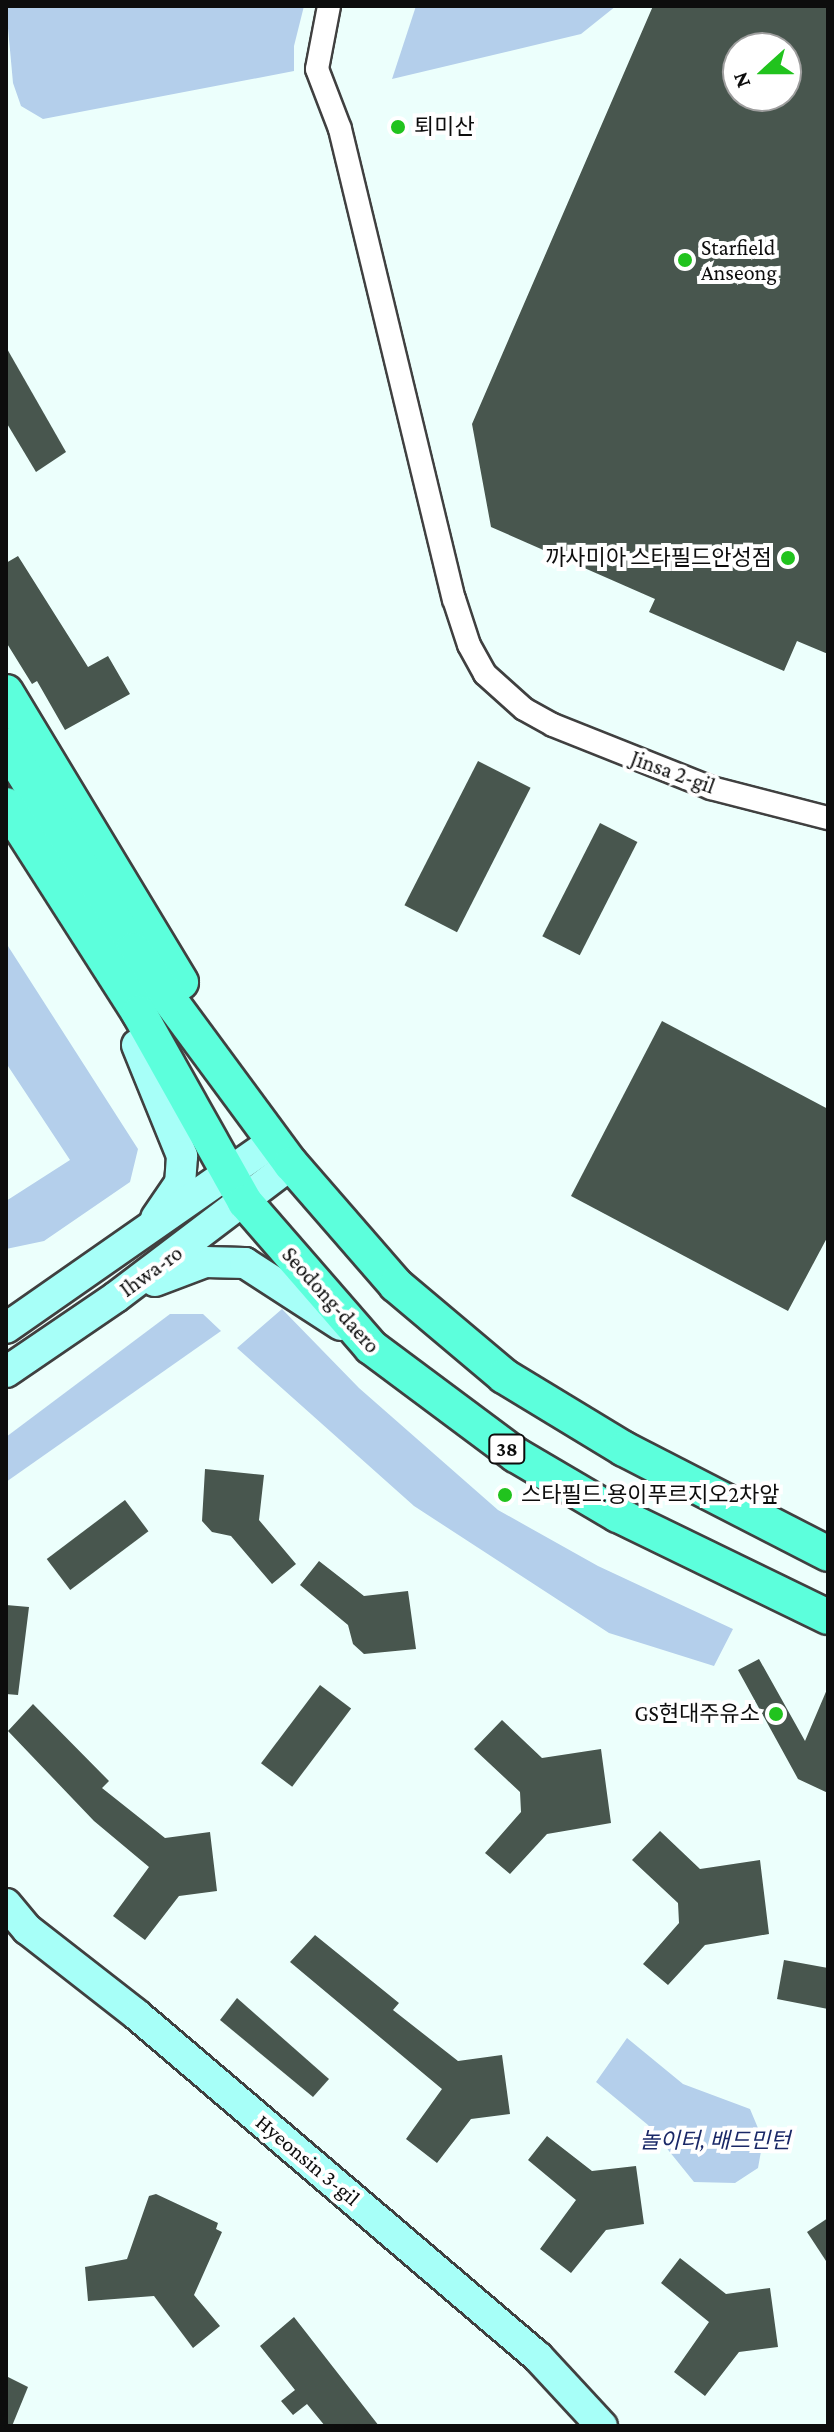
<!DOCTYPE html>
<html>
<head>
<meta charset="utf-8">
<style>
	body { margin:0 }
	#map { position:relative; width:834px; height:2432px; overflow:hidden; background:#ecfffc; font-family:"Crimson Pro","Noto Sans KR",serif }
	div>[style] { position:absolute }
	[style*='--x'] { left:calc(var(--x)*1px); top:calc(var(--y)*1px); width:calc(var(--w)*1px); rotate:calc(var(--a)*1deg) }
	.green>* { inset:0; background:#b4cfeb }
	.building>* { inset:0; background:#48564e; transform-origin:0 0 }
	.roads { filter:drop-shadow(2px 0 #404040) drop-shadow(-2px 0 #404040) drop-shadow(0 2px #404040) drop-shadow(0 -2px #404040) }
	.street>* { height:22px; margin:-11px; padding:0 11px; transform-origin:11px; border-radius:11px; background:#fff }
	.secondary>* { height:30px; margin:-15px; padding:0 15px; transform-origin:15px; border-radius:15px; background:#a7fff8 }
	.primary>* { height:34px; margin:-17px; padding:0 17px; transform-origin:17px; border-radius:17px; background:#5cffdc }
	.dots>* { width:22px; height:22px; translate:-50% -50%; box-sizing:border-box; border:4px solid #fff; border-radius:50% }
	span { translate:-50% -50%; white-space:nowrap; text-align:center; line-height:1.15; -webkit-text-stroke:8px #fff; paint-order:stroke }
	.shield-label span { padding:2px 6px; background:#fff; border:2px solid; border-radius:6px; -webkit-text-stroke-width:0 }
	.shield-label { font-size:20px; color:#0d0d0d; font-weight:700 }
	.poi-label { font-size:22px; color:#0d0d0d }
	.left { translate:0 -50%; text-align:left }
	.right { translate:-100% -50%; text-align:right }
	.street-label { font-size:22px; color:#0d0d0d }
	.park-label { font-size:22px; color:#1a2867; font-style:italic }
	.frame { position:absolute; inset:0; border:8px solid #0d0d0d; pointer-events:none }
	.north { position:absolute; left:722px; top:32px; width:80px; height:80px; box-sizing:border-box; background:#fff; border:2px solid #9e9e9e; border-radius:50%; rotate:249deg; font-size:22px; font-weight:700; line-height:32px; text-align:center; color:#0d0d0d }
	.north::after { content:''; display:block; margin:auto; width:28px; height:36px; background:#21c31e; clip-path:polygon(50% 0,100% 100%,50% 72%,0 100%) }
</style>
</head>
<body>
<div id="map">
	<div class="green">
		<div style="clip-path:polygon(6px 6px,304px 6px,294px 46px,294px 71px,43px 119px,21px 106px,13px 83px)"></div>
		<div style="clip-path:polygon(416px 6px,616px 6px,581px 34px,392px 79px)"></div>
		<div style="clip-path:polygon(6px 943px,138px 1149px,130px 1182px,44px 1241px,6px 1249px,6px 1201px,70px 1160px,6px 1063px)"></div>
		<div style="clip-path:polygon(282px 1309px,359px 1388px,498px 1510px,598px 1566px,733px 1629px,714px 1666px,609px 1633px,414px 1506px,237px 1348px)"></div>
		<div style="clip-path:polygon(170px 1314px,203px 1314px,221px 1331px,6px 1482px,6px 1437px)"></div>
		<div style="clip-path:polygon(627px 2038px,683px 2084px,750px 2109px,763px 2140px,758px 2168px,735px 2183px,694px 2182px,648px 2125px,596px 2082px)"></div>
	</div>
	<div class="building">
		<div style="clip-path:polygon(evenodd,653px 6px,828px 6px,828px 654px,797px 641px,784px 671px,649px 612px,655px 599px,491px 527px,472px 424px,653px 6px,738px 48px,786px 48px,786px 96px,738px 96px,738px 48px)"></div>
		<div style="clip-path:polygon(6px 347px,66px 452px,36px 472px,6px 422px)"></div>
		<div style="clip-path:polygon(18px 556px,88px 667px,108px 656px,130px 694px,65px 730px,37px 681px,32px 684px,6px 642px,6px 563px)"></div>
		<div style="left:478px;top:761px;width:59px;height:162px;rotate:27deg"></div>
		<div style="left:600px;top:823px;width:42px;height:127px;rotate:27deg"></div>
		<div style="clip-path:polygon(662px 1021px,828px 1109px,828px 1236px,788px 1311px,571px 1196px)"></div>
		<div style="clip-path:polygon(205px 1469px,264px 1475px,259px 1520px,296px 1564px,272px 1584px,231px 1536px,212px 1532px,202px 1521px)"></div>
		<div style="left:125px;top:1500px;width:39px;height:98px;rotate:53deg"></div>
		<div style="clip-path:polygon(319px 1561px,364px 1596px,408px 1591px,416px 1649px,364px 1654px,353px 1644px,348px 1625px,300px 1585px)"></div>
		<div style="clip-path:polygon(6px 1605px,29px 1607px,18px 1695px,6px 1694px)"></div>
		<div style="clip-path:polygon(759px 1659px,805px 1741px,828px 1687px,828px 1793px,798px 1779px,738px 1670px)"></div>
		<div style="left:320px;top:1685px;width:39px;height:98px;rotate:37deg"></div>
		<div style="clip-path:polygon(33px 1704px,109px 1781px,102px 1788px,165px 1838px,210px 1832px,217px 1891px,179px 1896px,145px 1940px,113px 1916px,149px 1867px,94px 1821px,8px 1731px)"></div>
		<div style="clip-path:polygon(502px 1720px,542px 1758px,601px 1749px,611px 1823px,547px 1834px,510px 1874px,485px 1853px,521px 1812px,520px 1792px,474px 1749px)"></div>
		<div style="clip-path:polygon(660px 1831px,700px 1869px,760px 1860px,769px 1934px,705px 1945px,668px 1985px,643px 1964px,679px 1923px,678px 1903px,632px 1860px)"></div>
		<div style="clip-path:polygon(315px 1935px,399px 2003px,393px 2010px,458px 2061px,502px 2055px,510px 2114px,471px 2119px,437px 2163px,406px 2139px,442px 2089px,290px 1962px)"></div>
		<div style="clip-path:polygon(784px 1960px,828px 1968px,828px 2009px,777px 1999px)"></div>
		<div style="clip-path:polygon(237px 1998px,329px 2079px,313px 2097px,220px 2020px)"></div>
		<div style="clip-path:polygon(547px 2136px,592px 2171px,636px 2166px,644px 2224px,606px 2230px,571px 2273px,540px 2249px,576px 2200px,528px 2160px)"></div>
		<div style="clip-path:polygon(156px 2194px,218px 2223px,216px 2229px,222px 2232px,194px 2295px,220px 2326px,193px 2348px,154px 2296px,88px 2301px,85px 2267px,127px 2259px,149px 2196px)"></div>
		<div style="clip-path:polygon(828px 2218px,828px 2264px,807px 2232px)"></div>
		<div style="clip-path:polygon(680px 2258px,726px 2294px,770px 2288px,778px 2347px,739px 2352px,705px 2396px,674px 2372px,709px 2322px,661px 2283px)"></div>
		<div style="clip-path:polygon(294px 2317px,379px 2426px,325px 2426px,307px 2404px,293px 2415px,281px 2401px,295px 2390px,260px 2346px)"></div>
		<div style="clip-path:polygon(6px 2376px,28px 2387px,12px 2426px,6px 2426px)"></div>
	</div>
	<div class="roads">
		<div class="street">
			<div style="--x:329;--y:6;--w:64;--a:100.8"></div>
			<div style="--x:317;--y:69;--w:64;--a:69"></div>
			<div style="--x:340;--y:129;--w:484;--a:76.4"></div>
			<div style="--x:454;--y:599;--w:48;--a:71.9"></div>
			<div style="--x:469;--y:645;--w:33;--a:61"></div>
			<div style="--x:485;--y:674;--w:52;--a:41.9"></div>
			<div style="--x:524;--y:709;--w:33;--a:29"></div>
			<div style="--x:553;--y:725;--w:170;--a:21.7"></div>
			<div style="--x:711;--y:788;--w:121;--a:14.4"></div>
		</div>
		<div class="secondary">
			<div style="--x:137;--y:1045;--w:120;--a:67.9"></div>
			<div style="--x:182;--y:1156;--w:27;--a:94"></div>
			<div style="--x:180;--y:1183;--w:42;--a:124.4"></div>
			<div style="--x:155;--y:1281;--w:53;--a:-20.8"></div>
			<div style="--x:205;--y:1262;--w:40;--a:1.4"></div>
			<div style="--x:245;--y:1263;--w:114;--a:32.9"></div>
			<div style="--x:6;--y:1328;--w:327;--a:-34.9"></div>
			<div style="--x:6;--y:1372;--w:133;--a:-34.3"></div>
			<div style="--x:116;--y:1297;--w:220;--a:-37.2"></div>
			<div style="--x:6;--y:1904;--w:33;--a:50"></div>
			<div style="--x:27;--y:1929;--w:140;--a:38"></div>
			<div style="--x:137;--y:2015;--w:527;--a:40.46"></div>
			<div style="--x:538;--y:2357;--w:94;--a:47.2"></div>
		</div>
		<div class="primary">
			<div style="--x:6;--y:692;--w:339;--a:58.9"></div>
			<div style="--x:6;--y:745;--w:241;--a:58.2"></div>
			<div style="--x:133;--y:950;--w:266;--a:53.6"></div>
			<div style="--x:291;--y:1164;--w:160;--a:49"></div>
			<div style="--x:396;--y:1285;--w:141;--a:40.1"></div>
			<div style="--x:504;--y:1376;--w:140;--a:31.3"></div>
			<div style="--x:624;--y:1449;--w:229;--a:27.2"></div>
			<div style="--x:6;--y:805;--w:247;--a:57.4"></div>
			<div style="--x:139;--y:1013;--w:217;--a:60.7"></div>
			<div style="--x:245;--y:1202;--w:192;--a:49"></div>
			<div style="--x:371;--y:1347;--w:181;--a:36.7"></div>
			<div style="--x:516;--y:1455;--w:118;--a:30.5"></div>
			<div style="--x:618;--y:1515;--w:233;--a:25.9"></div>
		</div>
	</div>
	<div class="dots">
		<div style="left:398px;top:127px;background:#21c31e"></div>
		<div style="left:685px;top:260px;background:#21c31e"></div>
		<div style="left:788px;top:558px;background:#21c31e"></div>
		<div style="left:505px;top:1495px;background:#21c31e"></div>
		<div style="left:776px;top:1714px;background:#21c31e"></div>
	</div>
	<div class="shield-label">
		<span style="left:507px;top:1449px">38</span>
	</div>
	<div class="poi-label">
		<span class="left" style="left:414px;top:127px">퇴미산</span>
		<span class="left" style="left:701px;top:260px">Starfield<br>Anseong</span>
		<span class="right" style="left:772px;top:558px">까사미아 스타필드안성점</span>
		<span class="left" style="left:521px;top:1495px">스타필드.용이푸르지오2차앞</span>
		<span class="right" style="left:760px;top:1714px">GS현대주유소</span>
	</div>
	<div class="street-label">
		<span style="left:673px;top:772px;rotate:20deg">Jinsa 2-gil</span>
		<span style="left:151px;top:1271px;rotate:-36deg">Ihwa-ro</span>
		<span style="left:331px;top:1300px;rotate:48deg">Seodong-daero</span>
		<span style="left:308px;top:2160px;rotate:40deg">Hyeonsin 3-gil</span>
	</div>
	<div class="park-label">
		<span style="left:715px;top:2141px">놀이터, 배드민턴</span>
	</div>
	<div class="frame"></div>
	<div class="north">N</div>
</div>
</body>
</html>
